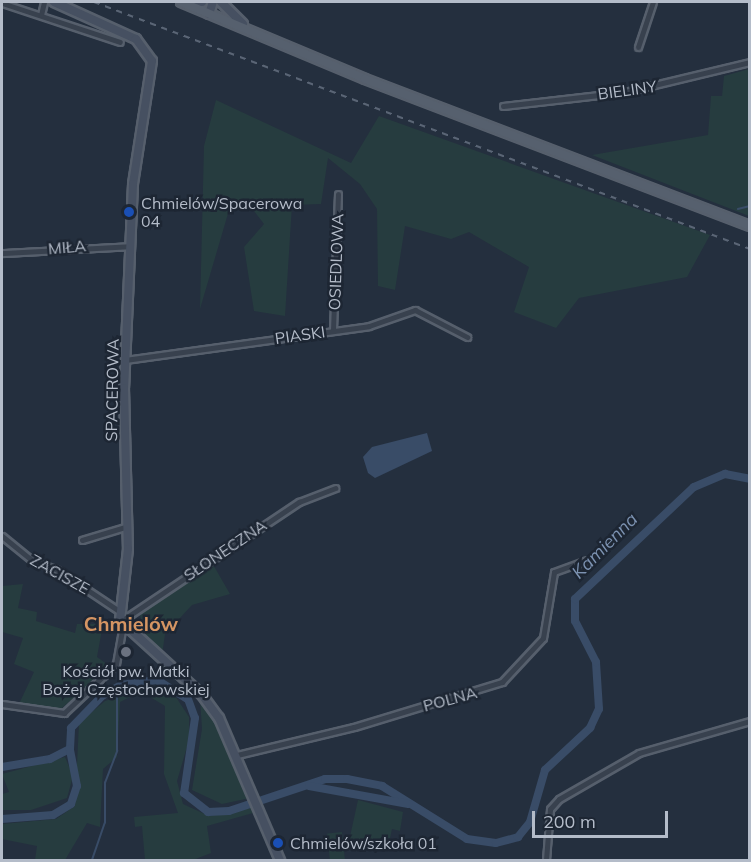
<!DOCTYPE html>
<html>
<head>
<meta charset="utf-8">
<style>
	body { margin:0 }
	#map { position:relative; width:751px; height:862px; overflow:hidden; background:#242f3e; font-family:Mulish,sans-serif }
	div>[style] { position:absolute }
	[style*='--x'] { left:calc(var(--x)*1px); top:calc(var(--y)*1px); width:calc(var(--w)*1px); rotate:calc(var(--a)*1deg) }
	.green>* { inset:0; background:#263c3f; transform-origin:0 0 }
	.water>* { inset:0; background:#394c67 }
	.stream>* { height:1.5px; margin:-0.75px; padding:0 0.75px; transform-origin:0.75px; border-radius:0.75px; background:#394c67 }
	.river>* { height:8px; margin:-4px; padding:0 4px; transform-origin:4px; border-radius:4px; background:#394c67 }
	.roads { filter:drop-shadow(2px 0 #565f6c) drop-shadow(-2px 0 #565f6c) drop-shadow(0 2px #565f6c) drop-shadow(0 -2px #565f6c) }
	.street>* { height:5px; margin:-2.5px; padding:0 2.5px; transform-origin:2.5px; border-radius:2.5px; background:#38414e }
	.secondary>* { height:8px; margin:-4px; padding:0 4px; transform-origin:4px; border-radius:4px; background:#465061 }
	.primary>* { height:8px; margin:-4px; padding:0 4px; transform-origin:4px; border-radius:4px; background:#56606e }
	.rail>* { height:1.5px; margin-top:-0.75px; transform-origin:0; background:repeating-linear-gradient(90deg,#5a6575 0 6px,transparent 0 12px) }
	.dots>* { width:16px; height:16px; translate:-50% -50%; box-sizing:border-box; border:3px solid #1d2633; border-radius:50% }
	span { translate:-50% -50%; white-space:nowrap; text-align:center; line-height:1.15; -webkit-text-stroke:5px #1d2633; paint-order:stroke }
	.street-label { font-size:16px; color:#b4bcc9 }
	.poi-label { font-size:16px; color:#b4bcc9 }
	.left { translate:0 -50%; text-align:left }
	.water-label { font-size:18px; color:#7c92b1; font-style:italic }
	.quarter-label { font-size:20px; color:#d59563; font-weight:700 }
	.frame { position:absolute; inset:0; border:3px solid #b4bcc9; pointer-events:none }
	.scale { position:absolute; left:532px; top:811px; width:136px; height:27px; box-sizing:border-box; border:3px solid #b4bcc9; border-top:0; padding-left:8px; font-size:18px; line-height:21px; white-space:nowrap; color:#b4bcc9; -webkit-text-stroke:4px #1d2633; paint-order:stroke }
</style>
</head>
<body>
<div id="map">
	<div class="green">
		<div style="clip-path:polygon(749px 69px,749px 216px,592px 155px,708px 135px,711px 96px,722px 96px,724px 76px)"></div>
		<div style="clip-path:polygon(216px 100px,351px 163px,379px 116px,710px 235px,687px 277px,579px 298px,556px 328px,514px 312px,529px 267px,469px 232px,451px 239px,405px 226px,395px 290px,378px 286px,377px 209px,360px 184px,328px 158px,321px 204px,292px 205px,285px 316px,254px 311px,244px 247px,264px 224px,248px 203px,232px 200px,200px 309px,204px 146px)"></div>
		<div style="clip-path:polygon(211px 561px,230px 594px,192px 605px,165px 634px,162px 655px,148px 643px,139px 612px)"></div>
		<div style="clip-path:polygon(23px 584px,18px 608px,37px 612px,36px 621px,75px 633px,77px 624px,103px 624px,97px 657px,111px 667px,57px 712px,19px 704px,34px 672px,14px 664px,23px 638px,2px 632px,2px 586px)"></div>
		<div style="clip-path:polygon(149px 685px,172px 691px,189px 717px,189px 740px,177px 781px,183px 804px,209px 816px,251px 808px,253px 813px,207px 826px,211px 853px,193px 860px,145px 860px,142px 826px,135px 827px,134px 817px,178px 813px,164px 774px,165px 706px,147px 695px,132px 696px,120px 702px,117px 757px,103px 769px,100px 827px,87px 823px,65px 860px,35px 860px,37px 846px,2px 839px,2px 824px,56px 819px,75px 806px,79px 723px,105px 701px)"></div>
		<div style="clip-path:polygon(200px 699px,221px 729px,250px 798px,222px 804px,192px 790px,202px 729px)"></div>
		<div style="clip-path:polygon(65px 757px,73px 776px,67px 798px,31px 810px,2px 810px,2px 794px,9px 792px,2px 774px)"></div>
		<div style="clip-path:polygon(358px 800px,403px 812px,400px 831px,392px 829px,390px 838px,349px 841px)"></div>
		<div style="left:342px;top:832px;width:28px;height:15px;rotate:84deg"></div>
	</div>
	<div class="water">
		<div style="clip-path:polygon(427px 433px,432px 451px,375px 478px,368px 473px,363px 457px,372px 447px)"></div>
	</div>
	<div class="stream">
		<div style="--x:738;--y:209;--w:12;--a:-14"></div>
		<div style="--x:92;--y:860;--w:39;--a:-71"></div>
		<div style="--x:105;--y:823;--w:40;--a:-90"></div>
		<div style="--x:105;--y:783;--w:34;--a:-69"></div>
		<div style="--x:117;--y:751;--w:64;--a:-90"></div>
	</div>
	<div class="river">
		<div style="--x:2;--y:767;--w:49;--a:-9.5"></div>
		<div style="--x:50;--y:759;--w:22;--a:-27"></div>
		<div style="--x:70;--y:749;--w:21;--a:-87"></div>
		<div style="--x:71;--y:728;--w:45;--a:-45.9"></div>
		<div style="--x:102;--y:696;--w:22;--a:-30"></div>
		<div style="--x:121;--y:685;--w:36;--a:-8"></div>
		<div style="--x:157;--y:680;--w:36;--a:32"></div>
		<div style="--x:188;--y:699;--w:20;--a:70"></div>
		<div style="--x:195;--y:718;--w:76;--a:98.3"></div>
		<div style="--x:184;--y:793;--w:31;--a:38"></div>
		<div style="--x:208;--y:812;--w:21;--a:-3"></div>
		<div style="--x:229;--y:811;--w:101;--a:-18.4"></div>
		<div style="--x:325;--y:779;--w:22;--a:0"></div>
		<div style="--x:347;--y:779;--w:36;--a:11"></div>
		<div style="--x:382;--y:786;--w:100;--a:31.9"></div>
		<div style="--x:467;--y:839;--w:29;--a:8"></div>
		<div style="--x:496;--y:843;--w:23;--a:-15"></div>
		<div style="--x:518;--y:837;--w:19;--a:-51"></div>
		<div style="--x:530;--y:822;--w:54;--a:-73.9"></div>
		<div style="--x:545;--y:770;--w:62;--a:-43"></div>
		<div style="--x:590;--y:728;--w:21;--a:-65"></div>
		<div style="--x:599;--y:709;--w:47;--a:-93.7"></div>
		<div style="--x:596;--y:662;--w:46;--a:-117.1"></div>
		<div style="--x:575;--y:621;--w:22;--a:-90"></div>
		<div style="--x:575;--y:599;--w:163;--a:-43.3"></div>
		<div style="--x:694;--y:487;--w:34;--a:-23"></div>
		<div style="--x:725;--y:474;--w:25;--a:11"></div>
		<div style="--x:309;--y:786;--w:101;--a:10.3"></div>
		<div style="--x:2;--y:819;--w:51;--a:-4.5"></div>
		<div style="--x:53;--y:815;--w:21;--a:-31"></div>
		<div style="--x:71;--y:804;--w:19;--a:-72"></div>
		<div style="--x:77;--y:786;--w:38;--a:-101"></div>
	</div>
	<div class="roads">
		<div class="street">
			<div style="--x:2;--y:3;--w:124;--a:18.3"></div>
			<div style="--x:41;--y:15;--w:13;--a:-77"></div>
			<div style="--x:638;--y:47;--w:47;--a:-71.6"></div>
			<div style="--x:503;--y:106;--w:123;--a:-6.5"></div>
			<div style="--x:625;--y:92;--w:129;--a:-13.5"></div>
			<div style="--x:2;--y:253;--w:129;--a:-3.1"></div>
			<div style="--x:333;--y:330;--w:136;--a:-87.9"></div>
			<div style="--x:125;--y:360;--w:246;--a:-7.9"></div>
			<div style="--x:369;--y:326;--w:49;--a:-19.2"></div>
			<div style="--x:415;--y:310;--w:59;--a:27.4"></div>
			<div style="--x:2;--y:536;--w:41;--a:39.1"></div>
			<div style="--x:34;--y:562;--w:23;--a:18"></div>
			<div style="--x:56;--y:569;--w:76;--a:33.7"></div>
			<div style="--x:82;--y:540;--w:48;--a:-16.9"></div>
			<div style="--x:2;--y:704;--w:63;--a:8.3"></div>
			<div style="--x:64;--y:713;--w:71;--a:-43.3"></div>
			<div style="--x:116;--y:664;--w:46;--a:-79.9"></div>
			<div style="--x:124;--y:619;--w:211;--a:-33.8"></div>
			<div style="--x:299;--y:502;--w:39;--a:-21"></div>
			<div style="--x:237;--y:755;--w:120;--a:-13.5"></div>
			<div style="--x:354;--y:727;--w:155;--a:-16.9"></div>
			<div style="--x:502;--y:682;--w:60;--a:-47"></div>
			<div style="--x:543;--y:638;--w:67;--a:-80.5"></div>
			<div style="--x:554;--y:572;--w:35;--a:-20"></div>
			<div style="--x:546;--y:860;--w:51;--a:-85.5"></div>
			<div style="--x:550;--y:809;--w:13;--a:-48"></div>
			<div style="--x:559;--y:799;--w:92;--a:-29.9"></div>
			<div style="--x:639;--y:753;--w:116;--a:-16.1"></div>
		</div>
		<div class="secondary">
			<div style="--x:54;--y:2;--w:90;--a:24.3"></div>
			<div style="--x:136;--y:39;--w:27;--a:54"></div>
			<div style="--x:152;--y:61;--w:124;--a:98.8"></div>
			<div style="--x:133;--y:184;--w:204;--a:92.5"></div>
			<div style="--x:124;--y:388;--w:161;--a:88.6"></div>
			<div style="--x:128;--y:549;--w:71;--a:96.4"></div>
			<div style="--x:120;--y:620;--w:111;--a:42.4"></div>
			<div style="--x:202;--y:695;--w:29;--a:54"></div>
			<div style="--x:219;--y:718;--w:155;--a:66.8"></div>
			<div style="--x:198;--y:2;--w:4;--a:0"></div>
			<div style="--x:221;--y:2;--w:31;--a:45"></div>
			<div style="--x:209;--y:14;--w:13;--a:-72"></div>
		</div>
		<div class="primary">
			<div style="--x:181;--y:2;--w:199;--a:22.7"></div>
			<div style="--x:365;--y:79;--w:412;--a:20.9"></div>
		</div>
	</div>
	<div class="rail">
		<div style="--x:94;--y:2;--w:701;--a:20.63"></div>
	</div>
	<div class="dots">
		<div style="left:129px;top:212px;background:#1a4fb4"></div>
		<div style="left:126px;top:652px;background:#6b7280"></div>
		<div style="left:278px;top:843px;background:#1a4fb4"></div>
	</div>
	<div class="street-label">
		<span style="left:627px;top:90px;rotate:-8deg">BIELINY</span>
		<span style="left:67px;top:247px;rotate:-5deg">MIŁA</span>
		<span style="left:336px;top:262px;rotate:-88deg">OSIEDLOWA</span>
		<span style="left:300px;top:335px;rotate:-8deg">PIASKI</span>
		<span style="left:112px;top:390px;rotate:-89deg">SPACEROWA</span>
		<span style="left:225px;top:550px;rotate:-34deg">SŁONECZNA</span>
		<span style="left:60px;top:574px;rotate:29deg">ZACISZE</span>
		<span style="left:450px;top:699px;rotate:-15deg">POLNA</span>
	</div>
	<div class="poi-label">
		<span class="left" style="left:141px;top:212px">Chmielów/Spacerowa<br>04</span>
		<span style="left:126px;top:680px">Kościół pw. Matki<br>Bożej Częstochowskiej</span>
		<span class="left" style="left:290px;top:843px">Chmielów/szkoła 01</span>
	</div>
	<div class="water-label">
		<span style="left:605px;top:546px;rotate:-45deg">Kamienna</span>
	</div>
	<div class="quarter-label">
		<span style="left:131px;top:623px">Chmielów</span>
	</div>
	<div class="frame"></div>
	<div class="scale">200 m</div>
</div>
</body>
</html>
